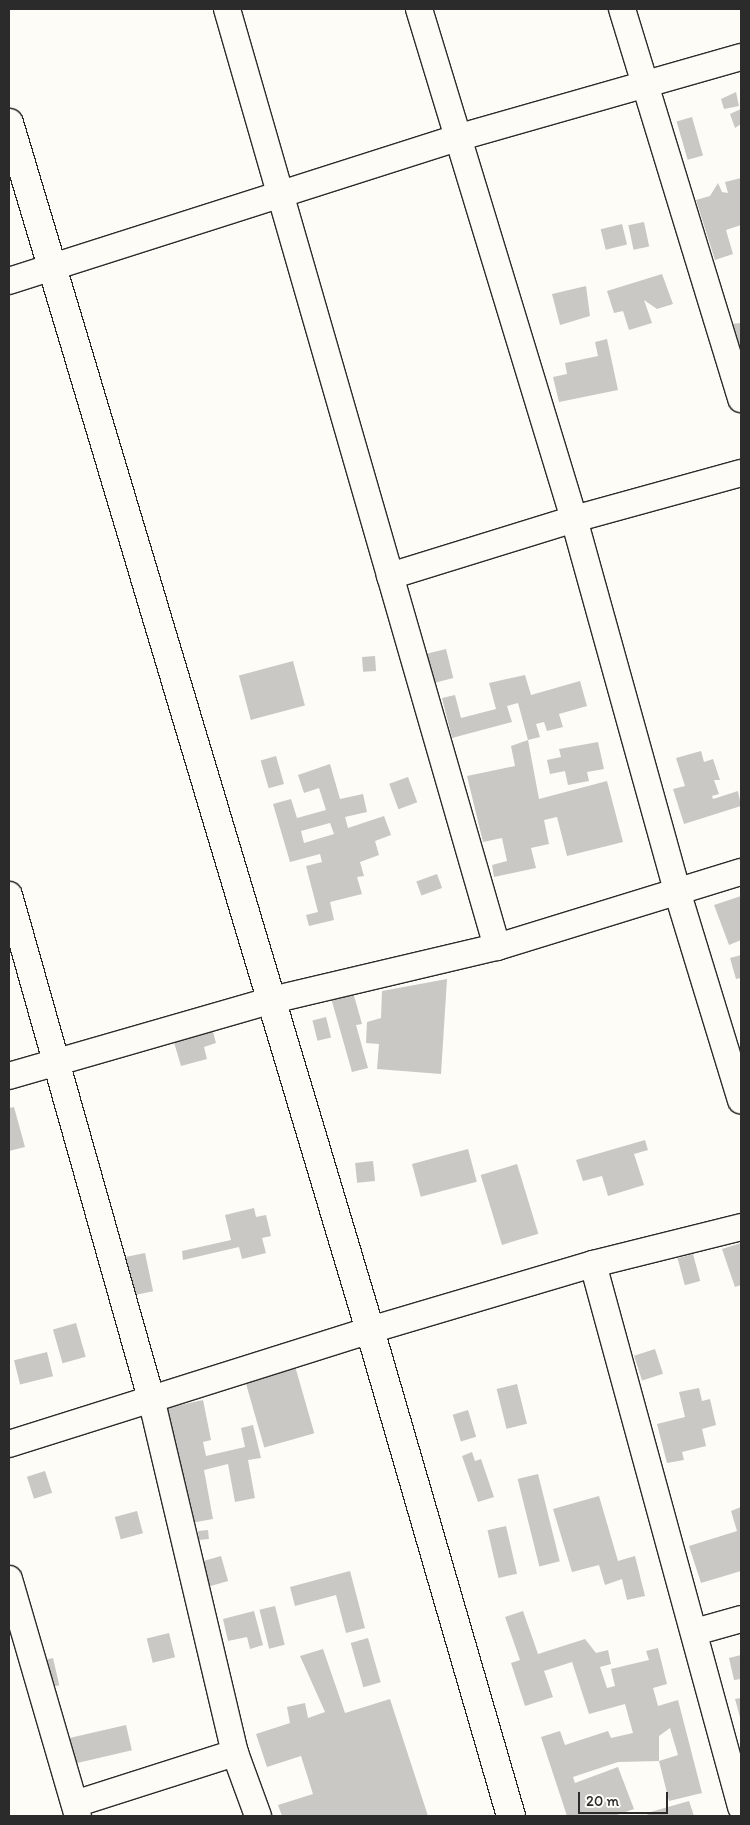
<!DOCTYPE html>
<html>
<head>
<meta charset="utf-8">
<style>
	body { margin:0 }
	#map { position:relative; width:750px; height:1825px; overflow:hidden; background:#fdfcf7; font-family:Itim,sans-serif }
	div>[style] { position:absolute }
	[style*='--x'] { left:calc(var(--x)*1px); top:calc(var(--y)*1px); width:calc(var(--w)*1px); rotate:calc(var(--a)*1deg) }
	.building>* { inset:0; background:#c9c8c4; transform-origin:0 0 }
	.roads { filter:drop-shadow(1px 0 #2b2b2b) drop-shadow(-1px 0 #2b2b2b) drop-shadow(0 1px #2b2b2b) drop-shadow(0 -1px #2b2b2b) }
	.minor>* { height:26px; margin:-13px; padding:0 13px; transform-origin:13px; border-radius:13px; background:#fdfcf7 }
	.tertiary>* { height:28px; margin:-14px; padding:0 14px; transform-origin:14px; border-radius:14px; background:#fdfcf7 }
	span { translate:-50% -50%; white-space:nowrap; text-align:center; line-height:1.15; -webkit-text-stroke:4px #fdfcf7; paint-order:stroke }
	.frame { position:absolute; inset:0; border:10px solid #2b2b2b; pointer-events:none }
	.scale { position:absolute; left:578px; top:1792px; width:90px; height:22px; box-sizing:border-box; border:2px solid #2b2b2b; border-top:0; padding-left:6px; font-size:15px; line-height:18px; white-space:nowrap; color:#2b2b2b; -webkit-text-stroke:4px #fdfcf7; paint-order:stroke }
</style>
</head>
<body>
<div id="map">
	<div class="building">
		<div style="clip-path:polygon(736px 92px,739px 106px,724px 109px,721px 99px)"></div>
		<div style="clip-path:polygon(741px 109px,741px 124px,735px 128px,730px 114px)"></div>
		<div style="left:692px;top:117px;width:40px;height:16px;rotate:74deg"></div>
		<div style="clip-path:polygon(741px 178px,741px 225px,726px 230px,733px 254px,715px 260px,696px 200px,710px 196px,718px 183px,722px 192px,728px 193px,725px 182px)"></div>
		<div style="left:644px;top:222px;width:25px;height:16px;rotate:78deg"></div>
		<div style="left:622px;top:224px;width:21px;height:22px;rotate:76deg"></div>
		<div style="clip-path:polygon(662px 274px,673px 304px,657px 309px,644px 300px,652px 323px,629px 330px,623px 311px,614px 313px,607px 291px)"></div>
		<div style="clip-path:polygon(586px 286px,590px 316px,560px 325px,552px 294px)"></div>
		<div style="clip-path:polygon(741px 323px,741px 348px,739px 349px,730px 324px)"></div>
		<div style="clip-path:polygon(607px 339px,618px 390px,559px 402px,553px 377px,567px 374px,565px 363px,598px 356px,595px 342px)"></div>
		<div style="left:446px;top:649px;width:30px;height:21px;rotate:76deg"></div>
		<div style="left:375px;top:656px;width:15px;height:13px;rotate:86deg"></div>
		<div style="left:293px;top:661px;width:46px;height:56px;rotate:75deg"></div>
		<div style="clip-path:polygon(525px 675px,531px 695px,580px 681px,587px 706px,559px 714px,563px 727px,547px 731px,544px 722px,536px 724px,540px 737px,528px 740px,518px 703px,507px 706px,512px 722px,452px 738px,442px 698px,455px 695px,461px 718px,496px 709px,489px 683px)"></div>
		<div style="clip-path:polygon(528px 740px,539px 799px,607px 781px,623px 842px,567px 856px,557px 817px,544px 820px,549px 844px,531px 848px,536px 868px,494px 877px,492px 865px,507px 861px,502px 838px,483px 842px,467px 776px,515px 766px,511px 746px)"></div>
		<div style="clip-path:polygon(598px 742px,604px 769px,587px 772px,589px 781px,568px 785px,565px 771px,550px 774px,547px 760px,561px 757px,559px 749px)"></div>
		<div style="clip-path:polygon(701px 751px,704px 762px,713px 759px,720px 780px,714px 780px,719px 794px,712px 796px,713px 799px,738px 791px,741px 806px,684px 824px,673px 789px,685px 786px,676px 758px)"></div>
		<div style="left:276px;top:756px;width:29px;height:16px;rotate:74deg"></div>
		<div style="clip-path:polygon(evenodd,330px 764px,340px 799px,363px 794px,367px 812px,345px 817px,348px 828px,384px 816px,391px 835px,375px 841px,379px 855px,360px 862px,364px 876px,357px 877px,362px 894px,330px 902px,334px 920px,309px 926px,306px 915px,318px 912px,306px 866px,322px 862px,320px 854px,290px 862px,273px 804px,291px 799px,297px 818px,326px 810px,319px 788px,304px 793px,298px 775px,330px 764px,330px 823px,334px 834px,304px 843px,301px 831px,330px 823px)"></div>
		<div style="left:408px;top:777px;width:27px;height:20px;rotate:70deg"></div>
		<div style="left:437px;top:874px;width:15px;height:22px;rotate:70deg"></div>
		<div style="clip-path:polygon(741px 896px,741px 940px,729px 945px,714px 905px)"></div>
		<div style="clip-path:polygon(741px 955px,741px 978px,736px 979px,730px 958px)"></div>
		<div style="clip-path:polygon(447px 979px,441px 1074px,377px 1069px,379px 1044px,366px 1043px,367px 1022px,381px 1018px,382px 991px)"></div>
		<div style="clip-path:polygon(353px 992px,362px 1024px,356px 1025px,368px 1068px,352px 1072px,331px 998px)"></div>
		<div style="left:326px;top:1017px;width:21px;height:14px;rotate:76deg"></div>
		<div style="clip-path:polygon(212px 1028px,216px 1043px,204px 1047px,207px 1059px,181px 1066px,173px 1039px)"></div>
		<div style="clip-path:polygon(14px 1107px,25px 1147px,9px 1151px,9px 1108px)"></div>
		<div style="clip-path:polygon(645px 1140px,648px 1150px,634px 1154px,644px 1185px,608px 1196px,602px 1176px,583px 1181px,576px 1160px)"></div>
		<div style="left:468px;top:1149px;width:34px;height:58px;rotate:75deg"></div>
		<div style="left:373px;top:1161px;width:20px;height:18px;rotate:84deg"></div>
		<div style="left:517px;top:1164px;width:73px;height:38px;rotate:73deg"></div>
		<div style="clip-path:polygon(254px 1208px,256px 1217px,266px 1215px,271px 1236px,262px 1238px,266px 1253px,242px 1259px,239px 1247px,183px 1260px,182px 1251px,231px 1240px,225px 1215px)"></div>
		<div style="clip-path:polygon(741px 1243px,741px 1285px,735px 1287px,722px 1249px)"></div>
		<div style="left:145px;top:1253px;width:39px;height:21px;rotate:78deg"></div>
		<div style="left:693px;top:1254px;width:28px;height:16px;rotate:75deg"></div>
		<div style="left:76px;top:1323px;width:35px;height:24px;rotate:74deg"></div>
		<div style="left:655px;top:1349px;width:26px;height:22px;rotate:72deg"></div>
		<div style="left:47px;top:1352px;width:25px;height:34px;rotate:76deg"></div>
		<div style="left:295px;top:1366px;width:70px;height:52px;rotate:74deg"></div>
		<div style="left:517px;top:1384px;width:41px;height:21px;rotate:76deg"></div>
		<div style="clip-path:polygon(699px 1388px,702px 1401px,710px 1399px,716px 1425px,702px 1429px,706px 1446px,682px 1452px,684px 1460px,667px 1463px,657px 1424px,685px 1417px,679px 1392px)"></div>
		<div style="clip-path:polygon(203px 1400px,211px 1440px,203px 1442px,206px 1456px,245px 1447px,241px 1428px,253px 1425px,261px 1458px,248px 1460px,255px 1498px,235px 1502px,228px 1464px,204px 1470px,213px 1519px,191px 1523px,163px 1409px)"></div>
		<div style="left:468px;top:1410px;width:28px;height:16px;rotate:73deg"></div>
		<div style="clip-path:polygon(472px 1452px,475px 1461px,481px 1459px,494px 1497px,478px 1502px,462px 1456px)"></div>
		<div style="left:45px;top:1471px;width:23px;height:19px;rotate:72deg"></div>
		<div style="left:538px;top:1474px;width:90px;height:21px;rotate:76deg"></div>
		<div style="clip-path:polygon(599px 1496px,618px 1561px,635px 1556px,645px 1596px,627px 1600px,622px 1579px,605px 1585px,599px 1565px,572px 1572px,553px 1509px)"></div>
		<div style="clip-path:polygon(741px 1507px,741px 1571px,701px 1583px,689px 1546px,737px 1531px,731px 1511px)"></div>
		<div style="left:137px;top:1511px;width:23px;height:23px;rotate:75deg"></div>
		<div style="left:506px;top:1526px;width:49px;height:19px;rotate:77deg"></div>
		<div style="left:208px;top:1530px;width:9px;height:10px;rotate:84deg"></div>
		<div style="left:221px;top:1556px;width:26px;height:20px;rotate:74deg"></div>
		<div style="clip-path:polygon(350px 1571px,365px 1628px,346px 1633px,336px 1595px,295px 1606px,290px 1587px)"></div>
		<div style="left:275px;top:1606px;width:40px;height:16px;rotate:76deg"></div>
		<div style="clip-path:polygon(254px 1611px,263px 1645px,250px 1649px,247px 1637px,228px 1641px,223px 1619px)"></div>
		<div style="clip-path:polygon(523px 1611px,538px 1654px,585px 1639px,596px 1653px,608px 1650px,611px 1664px,600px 1667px,607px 1688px,615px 1686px,611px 1669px,649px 1660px,646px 1651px,658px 1648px,667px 1684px,653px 1688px,658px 1706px,678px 1700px,702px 1793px,669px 1801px,659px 1761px,678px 1755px,670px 1728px,659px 1736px,659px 1761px,618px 1762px,573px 1777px,575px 1783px,618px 1767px,634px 1809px,614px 1816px,567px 1816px,541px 1737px,560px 1731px,565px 1745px,608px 1731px,611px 1738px,633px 1733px,625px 1704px,589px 1714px,572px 1662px,544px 1671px,553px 1697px,525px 1706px,511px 1663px,520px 1660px,505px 1617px)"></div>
		<div style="left:169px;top:1633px;width:25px;height:23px;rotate:76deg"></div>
		<div style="left:368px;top:1638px;width:46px;height:18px;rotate:74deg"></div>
		<div style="clip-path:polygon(323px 1649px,345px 1713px,390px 1699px,428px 1816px,282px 1816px,278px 1805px,313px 1794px,301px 1756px,267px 1767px,256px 1734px,290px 1723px,287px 1707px,305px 1703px,308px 1718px,325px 1712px,300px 1656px)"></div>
		<div style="clip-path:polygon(741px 1655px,741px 1679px,734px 1680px,729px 1658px)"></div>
		<div style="left:53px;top:1658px;width:28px;height:17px;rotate:77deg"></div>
		<div style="clip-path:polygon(741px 1698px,741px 1721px,735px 1699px)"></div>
		<div style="left:126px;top:1725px;width:26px;height:67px;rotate:77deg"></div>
		<div style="clip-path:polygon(689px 1801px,694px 1816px,648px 1816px,647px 1813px)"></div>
	</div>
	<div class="roads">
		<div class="minor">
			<div style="--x:227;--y:9;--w:976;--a:73.94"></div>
			<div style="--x:419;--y:9;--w:533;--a:73.09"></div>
			<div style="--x:574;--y:519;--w:386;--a:74.5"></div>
			<div style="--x:677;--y:891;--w:219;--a:73"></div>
			<div style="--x:622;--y:9;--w:408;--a:73"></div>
			<div style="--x:9;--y:281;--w:470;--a:-17.7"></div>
			<div style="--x:457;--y:138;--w:295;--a:-15.9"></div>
			<div style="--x:390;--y:576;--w:193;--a:-17.2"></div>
			<div style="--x:574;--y:519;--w:173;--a:-15.4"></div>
			<div style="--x:9;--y:895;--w:523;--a:74.24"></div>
			<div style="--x:151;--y:1398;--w:365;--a:76.7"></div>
			<div style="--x:235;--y:1753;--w:67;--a:69.9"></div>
			<div style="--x:9;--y:1076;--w:274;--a:-16.1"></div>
			<div style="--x:272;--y:1000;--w:231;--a:-13.3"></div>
			<div style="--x:497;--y:947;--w:255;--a:-17.1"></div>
			<div style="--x:593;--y:1264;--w:563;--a:74.75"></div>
			<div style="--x:9;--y:1444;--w:379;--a:-17.5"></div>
			<div style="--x:370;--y:1330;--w:233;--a:-16.5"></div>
			<div style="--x:593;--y:1264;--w:153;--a:-14"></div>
			<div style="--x:9;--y:1579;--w:247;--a:73.8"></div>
			<div style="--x:695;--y:1632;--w:48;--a:-15.8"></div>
			<div style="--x:75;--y:1804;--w:168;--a:-17.7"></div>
		</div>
		<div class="tertiary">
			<div style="--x:9;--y:123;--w:1260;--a:73.35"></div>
			<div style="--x:370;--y:1330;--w:506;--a:73.82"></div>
		</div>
	</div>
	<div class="frame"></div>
	<div class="scale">20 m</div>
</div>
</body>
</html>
